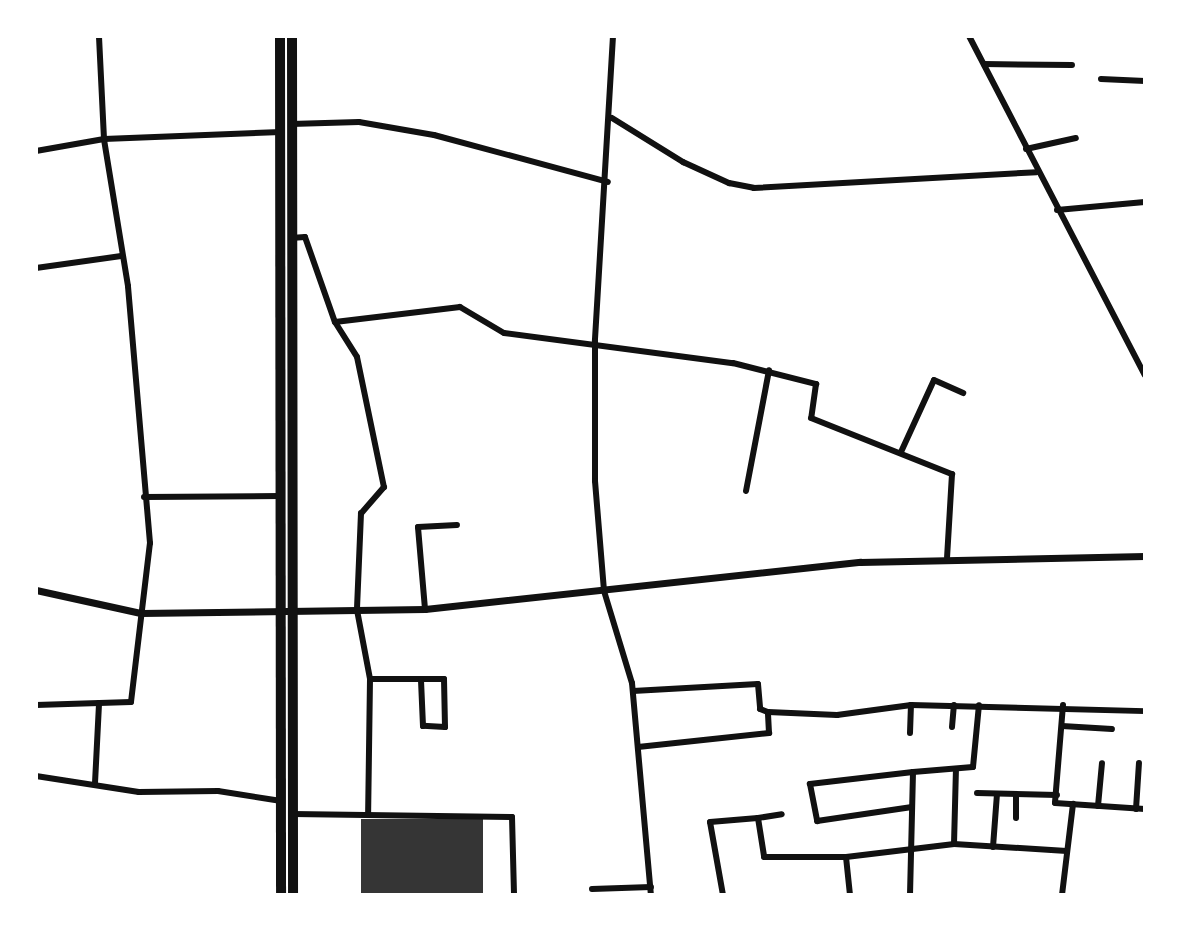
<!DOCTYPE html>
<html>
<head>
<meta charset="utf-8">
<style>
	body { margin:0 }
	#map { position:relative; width:1181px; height:931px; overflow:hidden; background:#fff; font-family:"Noto Sans",sans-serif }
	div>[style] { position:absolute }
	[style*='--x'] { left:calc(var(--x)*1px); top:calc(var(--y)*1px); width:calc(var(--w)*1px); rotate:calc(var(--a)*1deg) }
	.building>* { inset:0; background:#353535; transform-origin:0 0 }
	.minor>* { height:6px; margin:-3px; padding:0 3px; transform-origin:3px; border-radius:3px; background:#111 }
	.tertiary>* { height:7px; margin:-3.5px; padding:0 3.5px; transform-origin:3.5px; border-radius:3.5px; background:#111 }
	.trunk>* { height:10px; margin:-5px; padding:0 5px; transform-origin:5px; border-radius:5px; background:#111 }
	span { translate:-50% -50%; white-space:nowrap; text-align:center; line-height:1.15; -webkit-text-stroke:6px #fff; paint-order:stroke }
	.frame { position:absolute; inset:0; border:38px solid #fff; pointer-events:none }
</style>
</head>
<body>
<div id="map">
	<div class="building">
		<div style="left:361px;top:819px;width:122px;height:76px"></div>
	</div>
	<div class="minor">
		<div style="--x:613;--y:36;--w:306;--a:93.4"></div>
		<div style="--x:595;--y:341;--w:140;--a:90"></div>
		<div style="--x:595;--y:481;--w:110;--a:85.3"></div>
		<div style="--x:604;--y:591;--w:96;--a:73.1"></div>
		<div style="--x:632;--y:683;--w:213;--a:84.9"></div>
		<div style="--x:969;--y:36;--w:382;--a:62.6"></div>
		<div style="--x:984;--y:64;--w:88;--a:0.7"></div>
		<div style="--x:1101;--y:79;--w:44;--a:2.6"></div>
		<div style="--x:612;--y:118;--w:84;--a:31.8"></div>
		<div style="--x:683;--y:162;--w:51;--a:24.5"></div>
		<div style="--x:729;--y:183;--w:25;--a:11"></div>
		<div style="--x:754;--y:188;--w:283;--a:-3.2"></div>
		<div style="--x:291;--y:124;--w:68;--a:-1.7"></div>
		<div style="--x:359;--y:122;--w:76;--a:9.8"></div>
		<div style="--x:434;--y:135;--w:180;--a:15.1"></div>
		<div style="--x:1026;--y:149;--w:51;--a:-12.4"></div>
		<div style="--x:36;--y:151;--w:69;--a:-10"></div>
		<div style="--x:104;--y:139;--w:177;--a:-2.3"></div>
		<div style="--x:1057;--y:210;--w:88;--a:-5.2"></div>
		<div style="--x:291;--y:238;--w:14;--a:-4"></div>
		<div style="--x:305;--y:237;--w:90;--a:70.6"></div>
		<div style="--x:335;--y:322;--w:126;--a:-6.8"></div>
		<div style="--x:460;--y:307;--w:51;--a:30.6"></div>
		<div style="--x:504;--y:333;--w:231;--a:7.5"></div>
		<div style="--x:733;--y:363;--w:86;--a:14.2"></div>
		<div style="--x:816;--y:384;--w:34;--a:98"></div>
		<div style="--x:811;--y:418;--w:152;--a:21.7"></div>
		<div style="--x:952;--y:474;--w:83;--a:93.4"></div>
		<div style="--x:36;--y:268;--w:86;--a:-8"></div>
		<div style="--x:335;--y:322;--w:41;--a:57.8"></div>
		<div style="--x:357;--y:357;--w:133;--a:78.3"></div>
		<div style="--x:384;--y:487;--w:35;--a:131"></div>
		<div style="--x:361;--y:513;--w:97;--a:92.4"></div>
		<div style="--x:357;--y:610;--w:70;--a:79.3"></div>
		<div style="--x:370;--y:679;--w:135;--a:90.8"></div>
		<div style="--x:901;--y:452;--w:79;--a:-65.4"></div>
		<div style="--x:934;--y:380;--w:32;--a:24"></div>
		<div style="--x:746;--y:491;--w:123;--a:-79.2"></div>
		<div style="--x:144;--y:497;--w:136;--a:-0.4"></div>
		<div style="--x:425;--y:609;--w:82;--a:-94.9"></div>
		<div style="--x:418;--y:527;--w:39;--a:-3"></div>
		<div style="--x:370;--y:679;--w:74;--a:0"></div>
		<div style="--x:444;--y:679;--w:48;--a:88.8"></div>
		<div style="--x:445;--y:727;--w:22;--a:-177"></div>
		<div style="--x:423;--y:726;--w:46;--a:-92.5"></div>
		<div style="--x:633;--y:691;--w:125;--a:-3.2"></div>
		<div style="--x:758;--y:684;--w:25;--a:85"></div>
		<div style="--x:760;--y:709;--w:9;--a:21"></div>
		<div style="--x:36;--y:705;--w:95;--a:-1.8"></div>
		<div style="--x:131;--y:702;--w:160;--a:-83.2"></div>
		<div style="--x:150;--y:543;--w:258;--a:-94.9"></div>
		<div style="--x:128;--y:286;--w:149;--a:-99.3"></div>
		<div style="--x:104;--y:139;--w:103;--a:-92.8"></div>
		<div style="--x:1063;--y:705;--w:98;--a:94.7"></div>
		<div style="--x:1055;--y:803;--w:90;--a:3.8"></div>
		<div style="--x:1062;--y:726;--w:50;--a:3.4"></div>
		<div style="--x:952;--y:727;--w:22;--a:-85"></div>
		<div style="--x:910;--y:733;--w:28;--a:-88"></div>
		<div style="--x:638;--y:747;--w:132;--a:-6.1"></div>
		<div style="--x:769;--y:733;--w:21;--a:-93"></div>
		<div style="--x:768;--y:712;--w:69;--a:2.5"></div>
		<div style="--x:837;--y:715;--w:75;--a:-7.7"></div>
		<div style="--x:911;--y:705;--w:234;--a:1.5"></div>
		<div style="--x:913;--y:772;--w:60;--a:-4.8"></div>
		<div style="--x:973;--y:767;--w:62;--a:-84.5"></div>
		<div style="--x:36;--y:776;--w:104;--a:8.8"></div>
		<div style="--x:139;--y:792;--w:79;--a:-0.7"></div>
		<div style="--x:218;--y:791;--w:64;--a:9"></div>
		<div style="--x:95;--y:783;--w:80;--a:-87.1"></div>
		<div style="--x:977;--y:793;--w:80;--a:1.4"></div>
		<div style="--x:1016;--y:794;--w:24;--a:90"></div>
		<div style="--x:1098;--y:806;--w:43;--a:-84.7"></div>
		<div style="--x:1136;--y:809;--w:46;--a:-86.3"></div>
		<div style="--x:293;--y:814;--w:219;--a:0.8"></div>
		<div style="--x:512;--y:817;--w:78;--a:88.5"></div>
		<div style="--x:758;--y:818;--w:24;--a:-9"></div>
		<div style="--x:954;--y:844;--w:74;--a:-88.5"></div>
		<div style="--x:993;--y:847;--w:53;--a:-85.7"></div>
		<div style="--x:846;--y:857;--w:109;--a:-6.9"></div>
		<div style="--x:954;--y:844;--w:113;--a:3.5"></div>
		<div style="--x:592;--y:889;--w:59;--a:-1.9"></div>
		<div style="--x:723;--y:895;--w:74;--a:-100.1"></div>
		<div style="--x:710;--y:822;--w:48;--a:-4.8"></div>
		<div style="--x:758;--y:818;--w:39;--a:81"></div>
		<div style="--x:764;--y:857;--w:82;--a:0"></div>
		<div style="--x:846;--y:857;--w:38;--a:84"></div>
		<div style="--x:910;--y:895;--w:123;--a:-88.6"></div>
		<div style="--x:913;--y:772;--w:104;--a:173.4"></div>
		<div style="--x:810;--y:784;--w:38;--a:79"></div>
		<div style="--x:817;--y:821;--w:96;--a:-8.4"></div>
		<div style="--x:1062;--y:895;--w:92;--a:-83.1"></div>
	</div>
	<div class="tertiary">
		<div style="--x:36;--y:590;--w:107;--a:12.4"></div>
		<div style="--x:141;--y:613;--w:284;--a:-0.8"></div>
		<div style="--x:425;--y:609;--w:438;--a:-6.2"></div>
		<div style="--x:860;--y:562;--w:285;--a:-1.2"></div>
	</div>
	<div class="trunk">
		<div style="--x:280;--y:36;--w:859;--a:89.93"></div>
		<div style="--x:292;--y:36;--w:859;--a:89.93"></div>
	</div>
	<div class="frame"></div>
</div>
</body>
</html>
